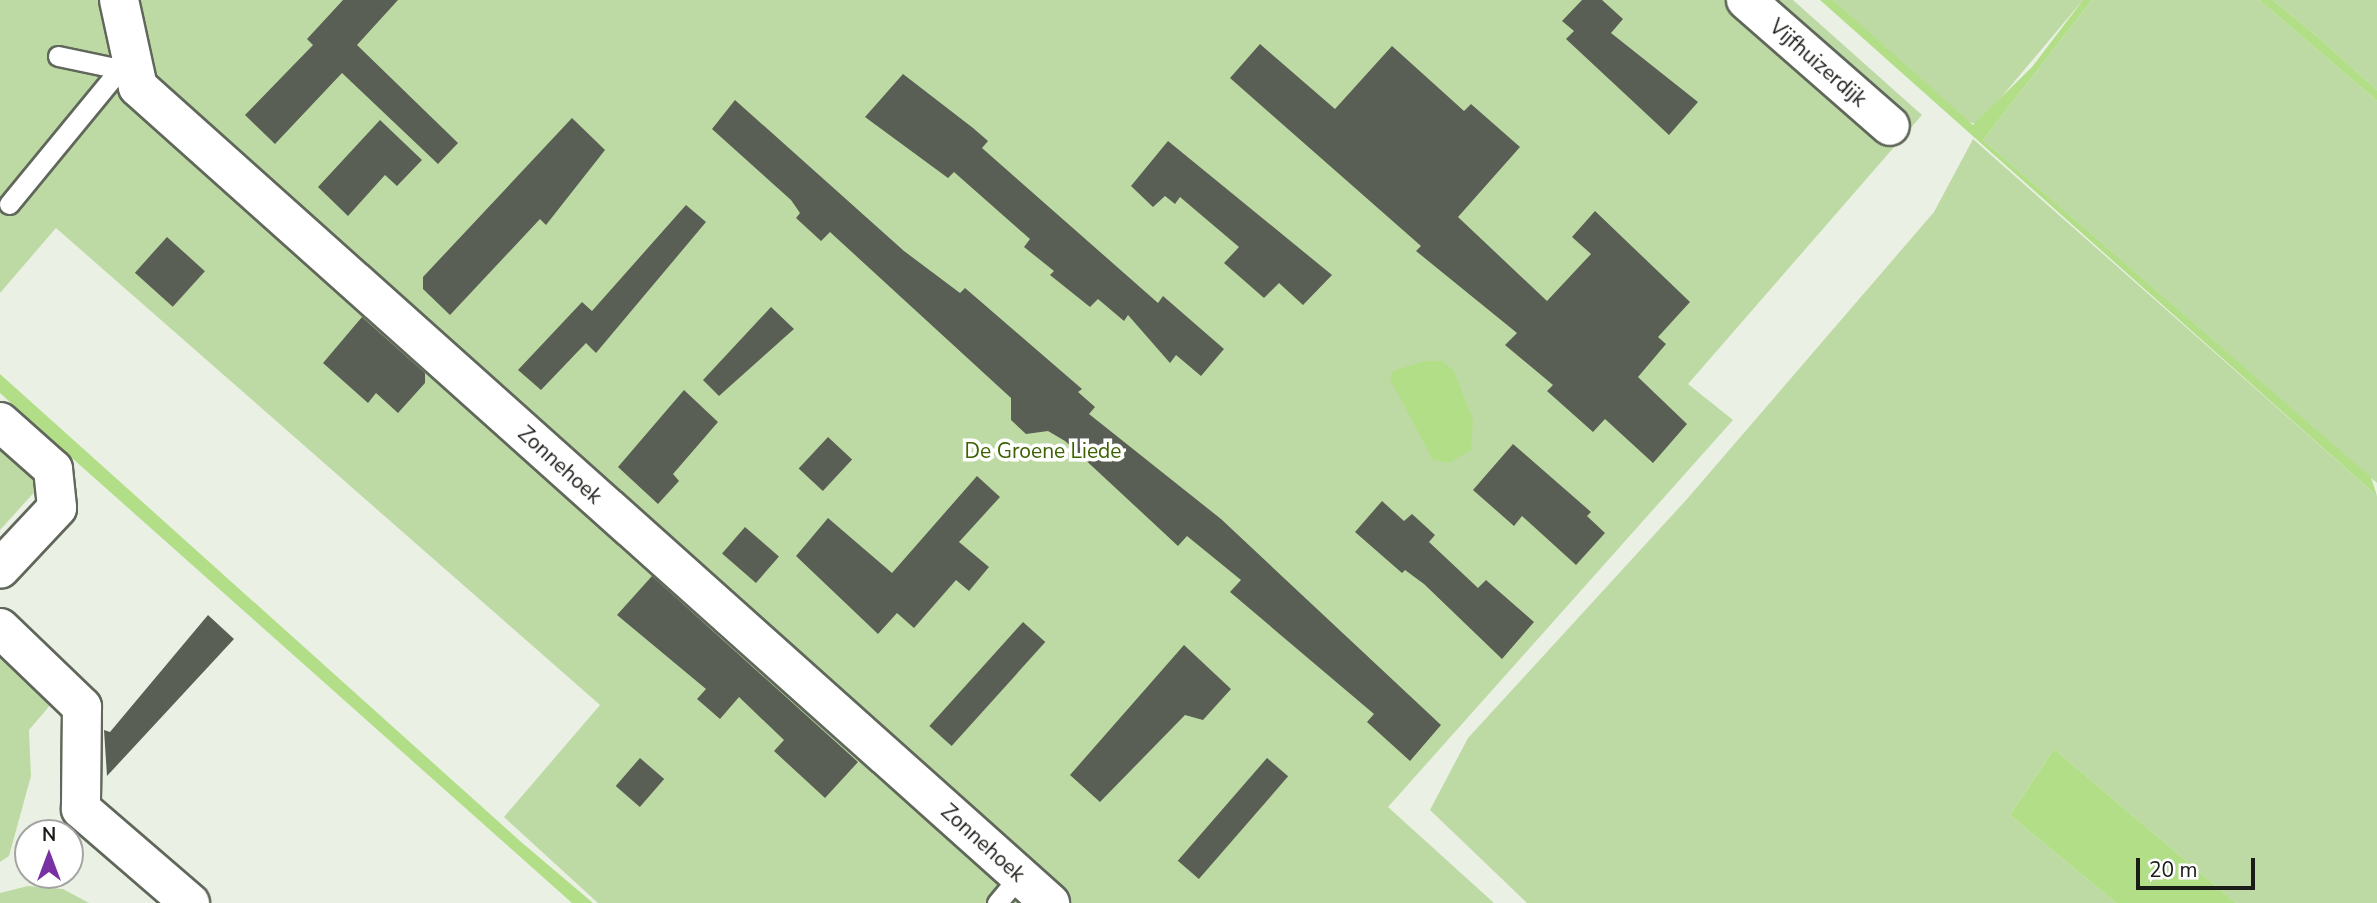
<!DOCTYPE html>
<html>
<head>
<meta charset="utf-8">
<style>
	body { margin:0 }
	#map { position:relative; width:2377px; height:903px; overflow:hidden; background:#eaf1e4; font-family:"Nunito Sans",sans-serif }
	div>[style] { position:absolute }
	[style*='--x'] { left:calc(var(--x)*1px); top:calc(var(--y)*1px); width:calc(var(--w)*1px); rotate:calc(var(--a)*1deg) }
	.green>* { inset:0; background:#bddaa4 }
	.water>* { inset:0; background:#b2de88 }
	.building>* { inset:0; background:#595f54; transform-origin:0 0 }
	.roads { filter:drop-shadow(2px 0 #60675b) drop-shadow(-2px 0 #60675b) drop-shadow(0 2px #60675b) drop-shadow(0 -2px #60675b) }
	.lane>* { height:19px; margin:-9.5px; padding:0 9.5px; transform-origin:9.5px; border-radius:9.5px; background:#fff }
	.street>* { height:38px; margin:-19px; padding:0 19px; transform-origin:19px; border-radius:19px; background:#fff }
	span { translate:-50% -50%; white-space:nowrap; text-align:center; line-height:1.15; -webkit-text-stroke:7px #fff; paint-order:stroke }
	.street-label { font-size:21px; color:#191c17 }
	.park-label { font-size:21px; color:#3d6201 }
	.north { position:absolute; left:14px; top:819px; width:70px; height:70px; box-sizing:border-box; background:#fff; border:2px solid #a3a4a2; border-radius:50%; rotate:0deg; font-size:19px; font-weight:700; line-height:28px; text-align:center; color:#191c17 }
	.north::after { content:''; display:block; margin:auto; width:24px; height:32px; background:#7930a3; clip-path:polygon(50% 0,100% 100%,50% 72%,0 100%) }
	.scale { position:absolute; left:2136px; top:858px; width:119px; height:32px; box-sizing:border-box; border:4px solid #191c17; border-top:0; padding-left:9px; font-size:21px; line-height:24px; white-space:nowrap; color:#191c17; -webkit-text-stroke:5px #fff; paint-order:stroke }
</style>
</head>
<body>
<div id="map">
	<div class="green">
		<div style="clip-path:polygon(0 0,1793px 0,1922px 115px,1688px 384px,1733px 420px,1388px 807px,1494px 903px,598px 903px,504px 817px,600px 705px,56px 228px,0 293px)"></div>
		<div style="clip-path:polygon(1833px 0,2083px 0,1978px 125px,1961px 119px)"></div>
		<div style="clip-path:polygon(2092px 0,2259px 0,2377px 101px,2377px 483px,1983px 140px)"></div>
		<div style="clip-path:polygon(2273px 0,2377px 0,2377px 90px,2319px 38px)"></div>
		<div style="clip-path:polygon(1973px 139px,2377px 496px,2377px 903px,2236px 903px,2054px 749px,2010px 815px,2116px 903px,1527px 903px,1430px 810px,1468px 738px,1687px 499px,1934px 212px)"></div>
		<div style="clip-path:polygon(0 434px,49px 476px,0 530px)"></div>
		<div style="clip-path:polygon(0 651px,52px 703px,29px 730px,31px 776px,9px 856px,0 862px)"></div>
		<div style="clip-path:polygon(28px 886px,63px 889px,89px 903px,0 903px,0 893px)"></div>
	</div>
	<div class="water">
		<div style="clip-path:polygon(1820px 0,1833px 0,1973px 125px,2032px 67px,2083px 0,2092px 0,1983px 140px,2371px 477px,2377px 496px)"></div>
		<div style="clip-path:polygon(2259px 0,2273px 0,2319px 38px,2377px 90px,2377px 101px)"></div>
		<div style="clip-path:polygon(1424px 361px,1442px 361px,1454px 371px,1473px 420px,1471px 450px,1449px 463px,1433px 460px,1390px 379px,1393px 371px)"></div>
		<div style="clip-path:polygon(0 374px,520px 841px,593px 903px,572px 903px,63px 450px,0 393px)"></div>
		<div style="clip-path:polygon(2054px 749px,2236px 903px,2116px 903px,2010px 815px)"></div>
	</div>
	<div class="building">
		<div style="clip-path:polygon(343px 0,398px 0,357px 45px,458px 143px,438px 164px,342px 73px,275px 144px,245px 115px,313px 45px,307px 39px)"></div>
		<div style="clip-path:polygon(1582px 0,1602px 0,1623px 19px,1611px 33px,1698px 102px,1669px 135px,1566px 39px,1574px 31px,1562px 21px)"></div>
		<div style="clip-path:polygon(1260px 44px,1335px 109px,1392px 46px,1464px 111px,1471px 104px,1520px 147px,1458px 217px,1547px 301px,1591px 254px,1572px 237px,1595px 211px,1690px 302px,1658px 337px,1666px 344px,1638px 377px,1687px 424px,1653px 463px,1605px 419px,1593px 432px,1547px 391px,1553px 385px,1505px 345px,1517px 333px,1416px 251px,1421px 246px,1230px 78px)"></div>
		<div style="clip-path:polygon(903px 74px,973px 128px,988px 141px,982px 148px,1158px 303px,1163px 296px,1224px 349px,1201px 376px,1176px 355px,1170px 363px,1128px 315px,1124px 321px,1098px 299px,1090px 307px,1050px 275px,1054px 271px,1024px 247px,1030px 239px,954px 172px,948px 178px,865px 117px)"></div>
		<div style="clip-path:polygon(735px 100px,904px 251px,960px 293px,965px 288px,1082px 389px,1078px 392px,1095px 407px,1089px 414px,1221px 519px,1441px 725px,1410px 761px,1367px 722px,1374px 714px,1230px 592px,1241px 580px,1187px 536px,1178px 546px,1065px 441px,1048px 431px,1026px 434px,1011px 420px,1011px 398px,830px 232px,821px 241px,796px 218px,800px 213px,791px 200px,712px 129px)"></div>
		<div style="clip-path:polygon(572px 118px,605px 150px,546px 225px,540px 219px,450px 315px,423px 289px,423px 277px)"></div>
		<div style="clip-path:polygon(380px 120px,422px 160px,397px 186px,385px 175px,348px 216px,318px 187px)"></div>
		<div style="clip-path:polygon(1168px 141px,1332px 275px,1303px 305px,1279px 283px,1264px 298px,1224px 263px,1239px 247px,1180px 197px,1175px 204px,1165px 196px,1153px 207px,1131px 186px)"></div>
		<div style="clip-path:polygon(686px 205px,706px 222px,596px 353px,586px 343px,541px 390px,518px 370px,582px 302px,592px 311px)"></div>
		<div style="left:167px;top:237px;width:51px;height:48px;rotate:42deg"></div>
		<div style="clip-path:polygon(771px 307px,794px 329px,719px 396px,703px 380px)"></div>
		<div style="clip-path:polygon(362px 317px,425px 373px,425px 383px,398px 413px,376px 393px,368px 403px,323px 363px)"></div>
		<div style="clip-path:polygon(684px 390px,718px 422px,673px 474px,679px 481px,658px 504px,618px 467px)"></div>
		<div style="left:828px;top:437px;width:33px;height:43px;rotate:43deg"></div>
		<div style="clip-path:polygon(1513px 444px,1591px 512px,1587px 516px,1605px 533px,1576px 565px,1522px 516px,1514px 526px,1473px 490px)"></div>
		<div style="clip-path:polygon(977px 476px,1000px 497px,959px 542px,989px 567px,969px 591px,956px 580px,914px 628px,897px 613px,878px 634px,796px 556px,828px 518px,892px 573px)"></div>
		<div style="clip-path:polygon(1382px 501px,1404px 521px,1412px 514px,1435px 535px,1429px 542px,1478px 588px,1486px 580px,1534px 622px,1502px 659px,1424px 584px,1405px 570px,1402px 573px,1355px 532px)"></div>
		<div style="left:745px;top:527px;width:45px;height:35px;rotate:41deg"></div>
		<div style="clip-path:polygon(652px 576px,858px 762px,825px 798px,774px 751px,784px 740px,739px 697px,720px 719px,697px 699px,706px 689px,617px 615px)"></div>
		<div style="clip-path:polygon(208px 615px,234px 639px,107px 776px,104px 730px,110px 732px)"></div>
		<div style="left:1023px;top:622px;width:30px;height:140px;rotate:42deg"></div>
		<div style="clip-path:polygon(1184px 645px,1231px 689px,1203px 720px,1185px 715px,1100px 802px,1070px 775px)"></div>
		<div style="left:640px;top:758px;width:32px;height:37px;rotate:41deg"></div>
		<div style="left:1267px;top:758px;width:28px;height:136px;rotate:41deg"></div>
	</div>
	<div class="roads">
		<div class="lane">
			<div style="--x:58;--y:56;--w:73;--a:11.9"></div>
			<div style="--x:9;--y:204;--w:175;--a:-50.6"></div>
			<div style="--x:997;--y:903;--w:35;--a:-50"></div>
		</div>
		<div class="street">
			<div style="--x:119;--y:0;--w:89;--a:77.7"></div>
			<div style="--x:138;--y:87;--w:1224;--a:41.82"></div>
			<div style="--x:1746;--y:0;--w:191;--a:41.2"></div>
			<div style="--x:0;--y:422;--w:71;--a:41.6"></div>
			<div style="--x:53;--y:469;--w:39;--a:84"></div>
			<div style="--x:57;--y:508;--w:83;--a:133.1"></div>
			<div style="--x:0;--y:628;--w:114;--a:43.9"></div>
			<div style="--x:82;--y:707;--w:102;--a:90.6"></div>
			<div style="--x:81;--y:809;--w:144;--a:40.8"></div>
		</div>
	</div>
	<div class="street-label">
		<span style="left:1818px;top:63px;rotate:41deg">Vijfhuizerdijk</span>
		<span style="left:560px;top:465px;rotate:42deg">Zonnehoek</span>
		<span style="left:983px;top:843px;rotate:42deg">Zonnehoek</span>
	</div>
	<div class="park-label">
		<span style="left:1043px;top:451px">De Groene Liede</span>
	</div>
	<div class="north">N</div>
	<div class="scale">20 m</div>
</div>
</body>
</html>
